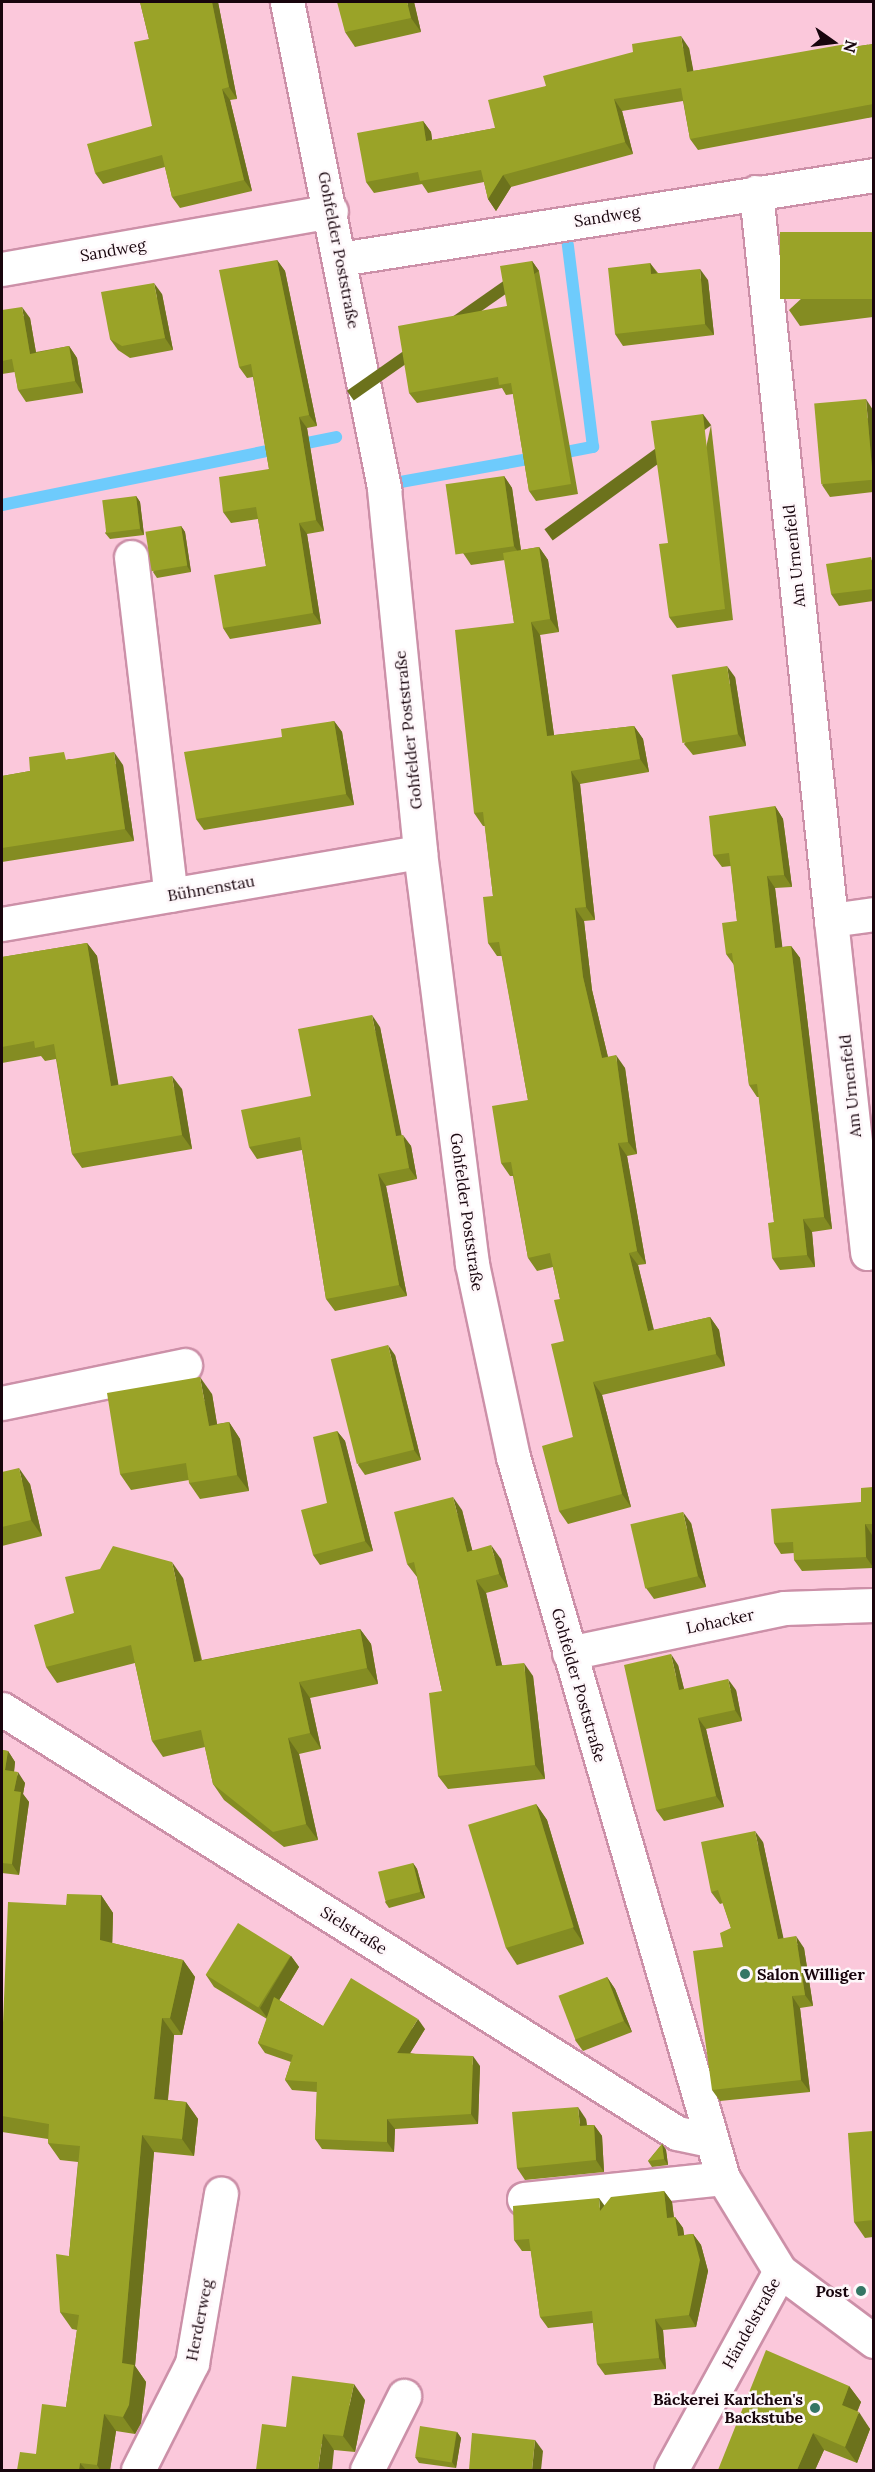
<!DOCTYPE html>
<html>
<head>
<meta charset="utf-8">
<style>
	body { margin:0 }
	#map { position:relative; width:875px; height:2472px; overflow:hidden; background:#fbc8db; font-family:Lora,serif }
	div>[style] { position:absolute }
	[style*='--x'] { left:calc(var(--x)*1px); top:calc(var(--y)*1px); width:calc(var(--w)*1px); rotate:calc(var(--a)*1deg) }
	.stream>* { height:12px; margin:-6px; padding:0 6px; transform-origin:6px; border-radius:6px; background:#6ecbfc }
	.roads { filter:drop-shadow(2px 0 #cc90a8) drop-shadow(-2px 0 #cc90a8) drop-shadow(0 2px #cc90a8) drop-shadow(0 -2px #cc90a8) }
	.minor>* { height:33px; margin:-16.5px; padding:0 16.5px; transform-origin:16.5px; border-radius:16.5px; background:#fff }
	.wall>* { inset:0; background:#848c22 }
	.shaded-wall>* { inset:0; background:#6c721c; transform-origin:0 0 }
	.building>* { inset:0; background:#9aa328; transform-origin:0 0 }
	.dots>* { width:16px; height:16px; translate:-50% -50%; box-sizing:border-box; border:3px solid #fef7fa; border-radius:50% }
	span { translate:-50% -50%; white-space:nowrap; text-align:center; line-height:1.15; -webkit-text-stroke:5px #fef7fa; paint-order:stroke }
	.street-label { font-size:16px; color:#18050d }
	.poi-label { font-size:16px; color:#18050d; font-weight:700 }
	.left { translate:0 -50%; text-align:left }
	.right { translate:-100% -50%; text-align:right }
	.frame { position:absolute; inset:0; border:3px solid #18050d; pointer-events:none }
	.north { position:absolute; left:803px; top:12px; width:60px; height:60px; -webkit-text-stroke:4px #fef7fa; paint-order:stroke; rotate:104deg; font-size:16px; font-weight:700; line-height:24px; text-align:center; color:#18050d }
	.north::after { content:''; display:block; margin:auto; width:21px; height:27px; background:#18050d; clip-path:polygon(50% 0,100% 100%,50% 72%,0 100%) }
</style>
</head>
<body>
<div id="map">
	<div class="stream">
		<div style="--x:556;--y:454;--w:38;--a:-11"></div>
		<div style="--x:593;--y:447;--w:204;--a:-97.1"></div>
		<div style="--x:395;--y:483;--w:146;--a:-10.2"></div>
		<div style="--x:2;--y:505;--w:341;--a:-11.5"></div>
	</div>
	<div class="roads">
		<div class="minor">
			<div style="--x:287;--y:2;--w:497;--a:78.7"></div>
			<div style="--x:384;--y:489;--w:365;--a:84.3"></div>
			<div style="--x:420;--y:852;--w:415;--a:82.8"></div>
			<div style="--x:472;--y:1264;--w:197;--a:78"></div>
			<div style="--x:513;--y:1457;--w:751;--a:73.76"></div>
			<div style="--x:723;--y:2178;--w:109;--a:58.5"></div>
			<div style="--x:780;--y:2271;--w:117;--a:36.7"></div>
			<div style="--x:756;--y:192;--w:732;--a:84.12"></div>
			<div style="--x:831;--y:920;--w:43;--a:-7.9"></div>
			<div style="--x:340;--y:259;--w:541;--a:-8.94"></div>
			<div style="--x:2;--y:269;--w:334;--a:-10"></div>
			<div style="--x:131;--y:557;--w:340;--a:83.3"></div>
			<div style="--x:831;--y:920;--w:335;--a:83.8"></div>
			<div style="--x:2;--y:924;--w:424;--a:-9.8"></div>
			<div style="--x:2;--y:1403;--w:187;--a:-11.7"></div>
			<div style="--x:569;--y:1653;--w:220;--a:-11.8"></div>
			<div style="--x:784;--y:1608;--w:90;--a:-1.9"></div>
			<div style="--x:2;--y:1709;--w:797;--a:32.13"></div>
			<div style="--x:677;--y:2133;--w:35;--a:12"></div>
			<div style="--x:524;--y:2199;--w:200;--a:-6"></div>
			<div style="--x:138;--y:2470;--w:120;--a:-63.2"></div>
			<div style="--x:192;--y:2363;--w:172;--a:-80.3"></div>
			<div style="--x:367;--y:2470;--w:83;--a:-63.4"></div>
			<div style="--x:671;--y:2470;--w:227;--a:-61.3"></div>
		</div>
	</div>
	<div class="wall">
		<div style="clip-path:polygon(140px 2px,218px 2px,237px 99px,230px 100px,252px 191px,180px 208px,172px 197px,165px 167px,103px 184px,95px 173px,152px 126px,149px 39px)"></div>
		<div style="clip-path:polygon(414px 2px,421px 32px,355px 47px,345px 32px)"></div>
		<div style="clip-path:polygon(873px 44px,873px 117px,698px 150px,690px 139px,683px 101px,622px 111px,633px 154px,511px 187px,496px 211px,488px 199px,484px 182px,428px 193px,422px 184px,374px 193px,366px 182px,423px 121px,431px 132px,432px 140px,495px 128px,546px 86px,689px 48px,693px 71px)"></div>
		<div style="clip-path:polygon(873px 232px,873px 317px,800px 326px,789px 310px)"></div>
		<div style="clip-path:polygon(277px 260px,285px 271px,317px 426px,307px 428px,324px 531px,307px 534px,321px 624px,230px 639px,223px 628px,266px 566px,258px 519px,231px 523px,223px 512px,269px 469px,253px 377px,247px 378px,239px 367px)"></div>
		<div style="clip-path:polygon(532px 261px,539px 271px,578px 494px,536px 501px,529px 491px,513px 394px,506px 395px,502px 388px,417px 403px,409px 393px,507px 306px)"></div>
		<div style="clip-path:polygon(650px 263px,658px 273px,708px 280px,714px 335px,623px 346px,615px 334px)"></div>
		<div style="clip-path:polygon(162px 294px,173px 350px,130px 358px,118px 350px,110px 339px)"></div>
		<div style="clip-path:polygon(2px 310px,30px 318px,36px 352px,69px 346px,77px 358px,83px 393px,26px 402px,18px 390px,15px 372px,2px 374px)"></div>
		<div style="clip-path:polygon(873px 410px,873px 492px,830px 497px,822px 485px)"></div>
		<div style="clip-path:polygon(711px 425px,733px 620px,677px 628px,669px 617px)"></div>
		<div style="clip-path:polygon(504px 476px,512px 488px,521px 550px,539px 547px,548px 560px,559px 632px,540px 635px,554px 735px,634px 726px,643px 739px,649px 772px,580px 784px,595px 920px,584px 921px,592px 990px,608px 1057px,625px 1068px,637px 1154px,627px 1156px,646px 1264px,638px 1265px,654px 1330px,710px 1317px,719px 1330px,725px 1366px,602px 1395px,631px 1507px,568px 1524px,559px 1511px,573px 1437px,560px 1299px,553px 1267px,537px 1271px,528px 1258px,513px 1176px,510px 1176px,501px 1163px,528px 1100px,502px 956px,497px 956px,488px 943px,493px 896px,485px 826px,483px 826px,474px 813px,514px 623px,505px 560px,471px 565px,463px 553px)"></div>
		<div style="clip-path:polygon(136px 496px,140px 502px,144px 535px,110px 539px,105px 533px)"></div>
		<div style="clip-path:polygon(181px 526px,185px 532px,191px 572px,157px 578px,153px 572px)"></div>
		<div style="clip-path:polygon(873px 559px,873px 601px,839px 606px,831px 594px)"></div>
		<div style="clip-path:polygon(735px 677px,746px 746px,693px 755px,684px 744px)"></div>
		<div style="clip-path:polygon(334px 721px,342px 732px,354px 805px,204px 830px,196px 819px,282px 737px)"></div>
		<div style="clip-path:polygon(69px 759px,123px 765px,134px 841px,2px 862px,2px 776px,30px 771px)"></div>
		<div style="clip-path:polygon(775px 806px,783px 819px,792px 887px,775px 888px,782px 947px,791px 946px,800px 958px,832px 1229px,812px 1232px,815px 1267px,780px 1270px,772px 1258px,774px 1222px,759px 1097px,757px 1097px,749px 1085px,734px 965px,726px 954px,737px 921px,731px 866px,722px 867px,713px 855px)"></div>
		<div style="clip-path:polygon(87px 943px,97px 956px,118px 1085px,182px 1089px,192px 1149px,82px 1168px,72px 1154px,56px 1059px,45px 1061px,41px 1056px,2px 1063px,2px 957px)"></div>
		<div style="clip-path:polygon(380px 1027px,401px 1135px,411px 1146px,417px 1179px,386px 1186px,407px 1296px,335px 1311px,326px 1299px,302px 1150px,257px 1159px,249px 1147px,311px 1096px)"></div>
		<div style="clip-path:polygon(395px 1355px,421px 1460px,365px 1475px,358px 1465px)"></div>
		<div style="clip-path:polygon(212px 1394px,217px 1424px,229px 1422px,240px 1439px,249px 1491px,200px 1499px,189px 1483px,189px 1480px,131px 1490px,120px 1474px)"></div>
		<div style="clip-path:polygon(337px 1431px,345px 1441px,373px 1551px,320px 1565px,313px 1555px,327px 1503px)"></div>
		<div style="clip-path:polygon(2px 1472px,30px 1484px,42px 1536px,2px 1546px)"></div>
		<div style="clip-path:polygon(873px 1487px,873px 1535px,872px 1535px,873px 1568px,802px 1571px,794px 1560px,794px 1553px,781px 1554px,774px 1543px,861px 1502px)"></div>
		<div style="clip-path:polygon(462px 1510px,472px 1550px,501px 1559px,508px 1587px,486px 1593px,502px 1665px,533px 1676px,545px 1779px,448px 1789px,438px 1776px,442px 1691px,417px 1577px,407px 1564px)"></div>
		<div style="clip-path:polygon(691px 1523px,706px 1587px,654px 1599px,646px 1588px)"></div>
		<div style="clip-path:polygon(183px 1578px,202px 1660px,360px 1629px,371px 1644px,378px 1684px,310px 1698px,321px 1749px,299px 1754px,318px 1840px,284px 1847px,224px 1800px,213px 1784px,205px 1747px,163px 1757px,152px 1741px,135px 1663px,57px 1683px,46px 1667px,74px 1613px)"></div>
		<div style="clip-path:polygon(678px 1665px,684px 1689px,736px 1690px,742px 1721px,706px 1729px,724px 1807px,664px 1821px,656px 1810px)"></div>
		<div style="clip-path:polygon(2px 1750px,8px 1751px,15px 1762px,14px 1772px,25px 1783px,23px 1794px,29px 1802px,19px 1875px,2px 1873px)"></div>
		<div style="clip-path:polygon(536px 1804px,547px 1820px,584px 1944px,517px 1965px,506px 1948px)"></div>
		<div style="clip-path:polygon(763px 1842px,783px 1938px,804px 1948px,813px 2006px,800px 2008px,810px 2092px,720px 2101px,712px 2090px,723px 1947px,731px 1928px,723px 1903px,720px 1904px,711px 1892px)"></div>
		<div style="clip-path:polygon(413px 1863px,417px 1869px,425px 1898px,389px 1908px,385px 1902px)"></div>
		<div style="clip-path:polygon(101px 1895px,113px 1913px,112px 1943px,183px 1960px,195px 1977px,182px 2035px,174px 2035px,168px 2100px,186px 2102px,198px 2119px,194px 2156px,154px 2152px,135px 2366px,146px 2382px,141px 2423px,135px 2434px,116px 2431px,110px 2470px,17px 2470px,36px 2454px,66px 2407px,77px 2330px,72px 2329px,60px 2312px,69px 2256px,78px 2162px,60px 2160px,48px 2143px,48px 2139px,2px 2132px,2px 2023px,3px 2023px,66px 1905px)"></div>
		<div style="clip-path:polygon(291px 1956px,299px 1967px,279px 2000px,323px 2026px,425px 2029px,410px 2053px,480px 2066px,478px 2124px,395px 2129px,394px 2152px,322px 2149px,315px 2139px,317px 2092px,292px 2090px,285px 2080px,291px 2062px,265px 2053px,258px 2043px,267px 2019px,214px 1987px,206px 1975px)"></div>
		<div style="clip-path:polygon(607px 1977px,615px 1989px,632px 2032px,583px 2051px,575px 2040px)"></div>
		<div style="clip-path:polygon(586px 2119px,587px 2125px,594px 2125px,602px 2136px,604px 2172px,525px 2180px,517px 2168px)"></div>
		<div style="clip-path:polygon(873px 2131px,873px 2237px,865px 2238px,854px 2222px)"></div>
		<div style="clip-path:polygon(662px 2144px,666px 2150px,668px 2165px,652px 2167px,648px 2161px)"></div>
		<div style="clip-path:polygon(664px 2191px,672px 2202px,674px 2217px,675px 2217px,683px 2228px,684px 2235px,693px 2234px,701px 2245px,708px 2271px,696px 2327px,663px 2330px,666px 2369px,605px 2375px,597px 2364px,593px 2323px,548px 2328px,540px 2317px,531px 2251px,522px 2251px,514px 2240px,604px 2206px)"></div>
		<div style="clip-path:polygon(849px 2386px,861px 2402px,857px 2412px,870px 2429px,857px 2463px,824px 2450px,815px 2470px,718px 2470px)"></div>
		<div style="clip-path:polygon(365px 2400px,355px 2452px,334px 2450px,286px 2427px)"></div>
		<div style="clip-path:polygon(457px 2432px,461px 2438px,456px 2468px,419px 2463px,415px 2457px)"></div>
	</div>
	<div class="shaded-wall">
		<div style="clip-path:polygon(212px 2px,218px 2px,237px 99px,229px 87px)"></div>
		<div style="clip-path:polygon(407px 2px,414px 2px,421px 32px,411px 18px)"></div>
		<div style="clip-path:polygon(681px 36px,689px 48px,696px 84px,687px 72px)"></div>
		<div style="clip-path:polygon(222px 89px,230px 100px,252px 191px,244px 180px)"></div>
		<div style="clip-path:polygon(614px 99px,622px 111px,633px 154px,625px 142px)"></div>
		<div style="clip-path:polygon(423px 121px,431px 132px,434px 153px,426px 141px)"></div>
		<div style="clip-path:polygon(503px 175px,511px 187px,496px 211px,488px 199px)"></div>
		<div style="clip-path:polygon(277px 260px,285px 271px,317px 426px,309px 415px)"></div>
		<div style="left:532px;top:261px;width:12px;height:226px;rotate:55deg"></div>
		<div style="clip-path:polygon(650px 263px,658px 275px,651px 274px)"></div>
		<div style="clip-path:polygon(700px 269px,708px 280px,714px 335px,705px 324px)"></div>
		<div style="clip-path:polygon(154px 283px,162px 294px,173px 350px,165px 338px)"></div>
		<div style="clip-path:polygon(22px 307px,30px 318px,38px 365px,30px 354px)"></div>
		<div style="clip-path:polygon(69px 346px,77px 358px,83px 393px,75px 381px)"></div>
		<div style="clip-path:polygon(866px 399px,873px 410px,873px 479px)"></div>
		<div style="left:703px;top:414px;width:14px;height:196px;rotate:54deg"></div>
		<div style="clip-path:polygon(299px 417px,307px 428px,324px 531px,316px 520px)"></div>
		<div style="clip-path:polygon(504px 476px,512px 488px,522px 558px,514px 546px)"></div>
		<div style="clip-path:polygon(136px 496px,140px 502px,144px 535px,140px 529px)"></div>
		<div style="clip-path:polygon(299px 523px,307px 534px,321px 624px,313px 613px)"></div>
		<div style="clip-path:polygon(181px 526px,185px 532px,191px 572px,187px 566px)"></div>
		<div style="clip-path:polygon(539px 547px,548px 560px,559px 632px,550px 619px)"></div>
		<div style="clip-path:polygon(531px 622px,540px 635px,556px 749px,547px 736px)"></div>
		<div style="clip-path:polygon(727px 666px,735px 677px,746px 746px,738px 734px)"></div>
		<div style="clip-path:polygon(334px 721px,342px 732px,354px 805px,346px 794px)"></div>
		<div style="clip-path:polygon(634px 726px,643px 739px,649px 772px,640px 759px)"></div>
		<div style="clip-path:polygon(114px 752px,123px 765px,134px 841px,125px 829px)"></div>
		<div style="clip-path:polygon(571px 771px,580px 784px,595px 920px,586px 907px)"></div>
		<div style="clip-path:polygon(775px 806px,783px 819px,792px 887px,784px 875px)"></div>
		<div style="clip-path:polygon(767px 876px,775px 888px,784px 960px,775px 948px)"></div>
		<div style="clip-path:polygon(575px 908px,584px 921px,592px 990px,611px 1070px,602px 1058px,583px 977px)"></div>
		<div style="clip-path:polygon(87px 943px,97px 956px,121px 1100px,111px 1086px)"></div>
		<div style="clip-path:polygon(791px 946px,800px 958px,832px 1229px,824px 1217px)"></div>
		<div style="clip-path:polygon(372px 1015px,380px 1027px,404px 1147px,396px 1136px)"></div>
		<div style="clip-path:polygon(616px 1055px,625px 1068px,637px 1154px,628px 1142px)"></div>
		<div style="clip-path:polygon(172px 1076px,182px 1089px,192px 1149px,182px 1135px)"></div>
		<div style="clip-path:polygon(403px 1135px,411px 1146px,417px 1179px,409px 1168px)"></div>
		<div style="clip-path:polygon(618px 1143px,627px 1156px,646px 1264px,637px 1251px)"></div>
		<div style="clip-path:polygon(378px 1174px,386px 1186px,407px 1296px,399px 1285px)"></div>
		<div style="clip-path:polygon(803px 1219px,812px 1232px,815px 1267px,807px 1255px)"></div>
		<div style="clip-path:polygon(629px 1253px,638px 1265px,657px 1344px,648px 1331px)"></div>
		<div style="clip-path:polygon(710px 1317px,719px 1330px,725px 1366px,716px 1354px)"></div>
		<div style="clip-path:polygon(388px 1345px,395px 1355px,421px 1460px,414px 1450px)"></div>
		<div style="clip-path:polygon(200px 1377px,212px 1394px,220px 1442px,209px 1426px)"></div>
		<div style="clip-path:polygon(593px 1382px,602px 1395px,631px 1507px,622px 1494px)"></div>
		<div style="clip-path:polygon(229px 1422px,240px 1439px,249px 1491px,237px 1475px)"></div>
		<div style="clip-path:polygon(337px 1431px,345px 1441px,373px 1551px,365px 1541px)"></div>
		<div style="clip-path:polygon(19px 1468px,30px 1484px,42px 1536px,31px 1520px)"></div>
		<div style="clip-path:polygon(453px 1497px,462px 1510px,476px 1565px,467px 1552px)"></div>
		<div style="clip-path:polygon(683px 1512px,691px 1523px,706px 1587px,698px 1576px)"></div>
		<div style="clip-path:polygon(865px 1524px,872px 1535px,873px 1567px,866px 1557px)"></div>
		<div style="clip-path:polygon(491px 1545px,501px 1559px,508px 1587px,499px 1574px)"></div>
		<div style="clip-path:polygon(172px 1562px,183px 1578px,205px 1678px,194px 1662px)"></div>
		<div style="clip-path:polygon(476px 1580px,486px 1593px,505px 1679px,496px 1666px)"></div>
		<div style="clip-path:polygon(360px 1629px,371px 1644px,378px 1684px,367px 1668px)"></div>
		<div style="clip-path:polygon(671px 1654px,678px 1665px,687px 1701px,679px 1690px)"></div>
		<div style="clip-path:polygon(524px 1663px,533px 1676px,545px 1779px,535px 1765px)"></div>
		<div style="clip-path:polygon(728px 1679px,736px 1690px,742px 1721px,735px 1710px)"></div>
		<div style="clip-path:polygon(299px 1682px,310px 1698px,321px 1749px,310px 1733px)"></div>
		<div style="clip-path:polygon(698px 1718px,706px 1729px,724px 1807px,716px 1796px)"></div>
		<div style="clip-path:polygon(288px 1738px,299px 1754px,318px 1840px,306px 1824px)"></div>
		<div style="clip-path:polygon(8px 1751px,15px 1762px,13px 1781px,5px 1770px)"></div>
		<div style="clip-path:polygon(18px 1772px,25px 1783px,23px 1794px,29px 1802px,19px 1875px,12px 1864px,14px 1791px)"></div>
		<div style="clip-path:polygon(536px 1804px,547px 1820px,584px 1944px,573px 1928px)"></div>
		<div style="clip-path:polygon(755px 1831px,763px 1842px,786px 1950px,778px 1939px)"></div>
		<div style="clip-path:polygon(413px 1863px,417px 1869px,425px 1898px,420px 1892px)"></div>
		<div style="clip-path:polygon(101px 1895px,113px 1913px,112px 1957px,100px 1940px)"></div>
		<div style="clip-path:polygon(796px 1936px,804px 1948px,813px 2006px,805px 1995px)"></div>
		<div style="clip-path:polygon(291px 1956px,299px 1967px,268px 2019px,260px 2008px)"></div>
		<div style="clip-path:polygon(183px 1960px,195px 1977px,182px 2035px,170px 2018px)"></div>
		<div style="clip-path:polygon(607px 1977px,615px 1989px,632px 2032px,624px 2021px)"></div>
		<div style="clip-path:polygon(792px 1996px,800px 2008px,810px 2092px,801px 2080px)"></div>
		<div style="clip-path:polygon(162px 2018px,174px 2035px,166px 2116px,154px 2099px)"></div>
		<div style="clip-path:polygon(418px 2019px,425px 2029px,404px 2063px,397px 2053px)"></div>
		<div style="clip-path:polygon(473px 2056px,480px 2066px,478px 2124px,471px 2114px)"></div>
		<div style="clip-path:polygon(186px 2102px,198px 2119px,194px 2156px,182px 2139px)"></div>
		<div style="clip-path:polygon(578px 2107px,586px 2119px,588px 2137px,580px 2126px)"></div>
		<div style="clip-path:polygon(387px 2119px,395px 2129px,394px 2152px,387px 2142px)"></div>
		<div style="clip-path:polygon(594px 2125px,602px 2136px,604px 2172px,596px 2160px)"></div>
		<div style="clip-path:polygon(142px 2135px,154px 2152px,135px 2366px,146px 2382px,141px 2423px,135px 2434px,123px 2417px,122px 2363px)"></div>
		<div style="clip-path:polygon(662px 2144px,666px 2150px,668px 2165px,664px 2159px)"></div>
		<div style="clip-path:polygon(664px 2191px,672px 2202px,675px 2229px,667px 2218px)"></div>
		<div style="clip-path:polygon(599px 2198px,607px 2209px,600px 2211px)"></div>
		<div style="clip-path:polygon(675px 2217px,683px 2228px,686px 2247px,678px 2236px)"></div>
		<div style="clip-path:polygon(693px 2234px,701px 2245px,708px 2271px,696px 2327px,689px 2315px)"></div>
		<div style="clip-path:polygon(655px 2319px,663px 2330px,666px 2369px,659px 2358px)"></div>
		<div style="clip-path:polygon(354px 2384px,365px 2400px,355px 2452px,343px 2436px)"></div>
		<div style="clip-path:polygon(849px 2386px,861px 2402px,853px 2422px,842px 2405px)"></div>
		<div style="clip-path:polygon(859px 2412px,870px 2429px,857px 2463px,845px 2447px)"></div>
		<div style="clip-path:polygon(104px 2414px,116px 2431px,110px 2470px,100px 2470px,97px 2465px)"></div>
		<div style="clip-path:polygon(457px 2432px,461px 2438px,456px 2468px,452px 2462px)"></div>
		<div style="clip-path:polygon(813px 2433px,824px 2450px,815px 2470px,797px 2470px)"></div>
		<div style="clip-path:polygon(323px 2434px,334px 2450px,332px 2470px,318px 2470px)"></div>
		<div style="clip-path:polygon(535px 2440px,543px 2451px,541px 2470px,532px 2470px)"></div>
		<div style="clip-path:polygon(80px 2463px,86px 2470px,79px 2470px)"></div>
	</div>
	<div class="building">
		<div style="clip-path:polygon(140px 2px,212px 2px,229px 87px,222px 89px,244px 180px,172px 197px,162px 155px,95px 173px,87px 144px,152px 126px,134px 42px,149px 39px)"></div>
		<div style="clip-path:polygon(337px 2px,407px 2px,411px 18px,345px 32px)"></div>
		<div style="clip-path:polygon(681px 36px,687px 72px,846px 44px,847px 48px,873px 44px,873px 104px,690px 139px,681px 88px,614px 99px,625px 142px,503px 175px,488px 199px,481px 170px,420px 181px,418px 172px,366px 182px,357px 133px,423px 121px,426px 141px,495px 128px,488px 100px,546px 86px,543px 76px,633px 52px,632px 44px)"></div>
		<div style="left:873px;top:232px;width:67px;height:93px;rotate:90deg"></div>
		<div style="clip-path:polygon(277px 260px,309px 415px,299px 417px,316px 520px,299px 523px,313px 613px,223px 628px,214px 575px,266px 566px,256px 507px,223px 512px,219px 477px,269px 469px,251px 364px,239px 367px,219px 270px)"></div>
		<div style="clip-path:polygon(532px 261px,571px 484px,529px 491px,511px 383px,499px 385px,498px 377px,409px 393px,398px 326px,507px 306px,500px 266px)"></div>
		<div style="clip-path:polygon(650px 263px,651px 274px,700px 269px,705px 324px,615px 334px,608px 268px)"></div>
		<div style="clip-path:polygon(154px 283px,165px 338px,122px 346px,110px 339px,101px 292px)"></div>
		<div style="clip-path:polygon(22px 307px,30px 354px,69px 346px,75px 381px,18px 390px,12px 359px,2px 361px,2px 310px)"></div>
		<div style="left:866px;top:399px;width:81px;height:52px;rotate:85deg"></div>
		<div style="clip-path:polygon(703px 414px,725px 609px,669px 617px,659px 544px,668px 543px,651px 421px)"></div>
		<div style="left:504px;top:476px;width:71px;height:59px;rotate:82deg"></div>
		<div style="left:136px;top:496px;width:33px;height:34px;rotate:83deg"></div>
		<div style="left:181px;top:526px;width:40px;height:36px;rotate:81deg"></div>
		<div style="clip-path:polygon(539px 547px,550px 619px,531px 622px,547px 736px,634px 726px,640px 759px,571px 771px,586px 907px,575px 908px,583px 977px,602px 1058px,616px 1055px,628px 1142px,618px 1143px,637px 1251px,629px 1253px,648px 1331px,710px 1317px,716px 1354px,593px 1382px,622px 1494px,559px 1511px,542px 1446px,573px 1437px,551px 1344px,564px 1341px,554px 1300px,560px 1299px,550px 1253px,528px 1258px,511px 1162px,501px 1163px,492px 1106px,528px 1100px,499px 942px,488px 943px,483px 897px,493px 896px,483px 812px,474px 813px,455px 630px,514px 623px,503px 553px)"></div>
		<div style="clip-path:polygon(871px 557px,873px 569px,873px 589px,831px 594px,826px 564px)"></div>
		<div style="left:727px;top:666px;width:69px;height:56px;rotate:81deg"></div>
		<div style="clip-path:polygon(334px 721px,346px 794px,196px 819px,184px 752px,282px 737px,281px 729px)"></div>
		<div style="clip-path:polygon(64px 752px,66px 760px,114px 752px,125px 829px,2px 848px,2px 776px,30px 771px,29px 757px)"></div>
		<div style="clip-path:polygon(775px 806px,784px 875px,767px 876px,775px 948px,791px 946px,824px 1217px,803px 1219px,807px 1255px,772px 1258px,768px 1223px,774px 1222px,757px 1084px,749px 1085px,732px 953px,726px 954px,722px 923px,737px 921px,729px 853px,713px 855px,709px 816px)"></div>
		<div style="clip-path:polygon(87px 943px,111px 1086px,172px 1076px,182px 1135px,72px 1154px,54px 1044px,35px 1048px,34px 1041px,2px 1047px,2px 957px)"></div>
		<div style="clip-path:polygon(372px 1015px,396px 1136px,403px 1135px,409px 1168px,378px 1174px,399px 1285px,326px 1299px,300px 1137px,249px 1147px,241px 1110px,311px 1096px,298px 1029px)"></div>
		<div style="left:388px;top:1345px;width:108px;height:59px;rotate:76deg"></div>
		<div style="clip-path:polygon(200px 1377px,209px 1426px,229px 1422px,237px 1475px,189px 1483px,186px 1463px,120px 1474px,107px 1393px)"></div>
		<div style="clip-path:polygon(337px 1431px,365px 1541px,313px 1555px,301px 1510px,327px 1503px,313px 1437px)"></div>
		<div style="clip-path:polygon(19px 1468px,31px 1520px,2px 1527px,2px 1472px)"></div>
		<div style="clip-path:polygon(873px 1487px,873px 1524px,865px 1524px,866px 1557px,794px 1560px,793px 1542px,774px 1543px,771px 1509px,861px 1502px,861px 1488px)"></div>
		<div style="clip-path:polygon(453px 1497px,467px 1552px,491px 1545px,499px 1574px,476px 1580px,496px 1666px,524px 1663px,535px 1765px,438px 1776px,429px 1693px,442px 1691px,414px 1562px,407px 1564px,394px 1512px)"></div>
		<div style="left:683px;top:1512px;width:66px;height:54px;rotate:77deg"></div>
		<div style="clip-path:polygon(113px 1546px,172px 1562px,194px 1662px,360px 1629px,367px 1668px,299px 1682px,310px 1733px,288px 1738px,306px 1824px,273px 1832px,213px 1784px,201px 1730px,152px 1741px,131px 1645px,46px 1667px,34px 1625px,74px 1613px,65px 1577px,100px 1569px)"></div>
		<div style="clip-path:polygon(671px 1654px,679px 1690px,728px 1679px,735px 1710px,698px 1718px,716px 1796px,656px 1810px,624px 1665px)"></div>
		<div style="clip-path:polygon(2px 1750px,8px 1751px,5px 1770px,18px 1772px,14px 1791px,21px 1792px,12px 1864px,2px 1863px)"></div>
		<div style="left:536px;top:1804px;width:129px;height:71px;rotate:73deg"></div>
		<div style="clip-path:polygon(755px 1831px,778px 1939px,796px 1936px,805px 1995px,792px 1996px,801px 2080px,712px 2090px,693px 1951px,723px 1947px,720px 1933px,731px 1928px,718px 1890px,711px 1892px,701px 1842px)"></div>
		<div style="left:413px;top:1863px;width:30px;height:36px;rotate:76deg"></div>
		<div style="clip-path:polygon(67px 1894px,101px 1895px,100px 1940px,183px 1960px,170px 2018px,162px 2018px,154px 2099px,186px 2102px,182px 2139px,142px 2135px,122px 2363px,134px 2365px,129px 2405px,123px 2417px,104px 2414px,97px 2465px,80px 2463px,79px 2470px,17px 2470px,20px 2452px,36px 2454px,42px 2404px,66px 2407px,79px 2315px,60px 2312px,56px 2254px,69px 2256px,80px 2146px,48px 2143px,49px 2124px,2px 2116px,2px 2023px,3px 2023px,8px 1902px,66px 1905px)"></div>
		<div style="left:238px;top:1923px;width:62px;height:61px;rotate:32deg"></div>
		<div style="left:607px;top:1977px;width:47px;height:52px;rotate:69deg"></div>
		<div style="clip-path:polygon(351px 1978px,418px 2019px,397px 2053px,473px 2056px,471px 2114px,387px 2119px,387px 2142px,315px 2139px,317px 2082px,285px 2080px,293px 2055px,258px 2043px,274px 1997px,323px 2026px)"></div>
		<div style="clip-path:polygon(578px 2107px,580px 2126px,594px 2125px,596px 2160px,517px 2168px,512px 2112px)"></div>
		<div style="clip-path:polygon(873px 2131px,873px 2220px,854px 2222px,848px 2133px)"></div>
		<div style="clip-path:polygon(662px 2144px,664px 2159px,648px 2161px)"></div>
		<div style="clip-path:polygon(664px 2191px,667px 2218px,675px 2217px,678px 2236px,693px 2234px,700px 2260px,689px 2315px,655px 2319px,659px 2358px,597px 2364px,592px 2311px,540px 2317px,529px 2239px,514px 2240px,513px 2206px,599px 2198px,600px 2211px,611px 2197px)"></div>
		<div style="clip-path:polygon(766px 2350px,849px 2386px,842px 2405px,859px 2412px,845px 2447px,813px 2433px,797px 2470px,718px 2470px)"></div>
		<div style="clip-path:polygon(292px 2376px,354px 2384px,343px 2436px,323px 2434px,318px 2470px,256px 2470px,262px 2424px,286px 2427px)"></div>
		<div style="left:420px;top:2426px;width:37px;height:31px;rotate:9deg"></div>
		<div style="clip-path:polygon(472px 2433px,535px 2440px,532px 2470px,469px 2470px)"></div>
	</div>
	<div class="dots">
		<div style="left:745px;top:1974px;background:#357665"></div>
		<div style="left:861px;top:2291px;background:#357665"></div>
		<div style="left:815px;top:2408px;background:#357665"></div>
	</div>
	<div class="street-label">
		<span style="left:607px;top:216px;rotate:-9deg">Sandweg</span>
		<span style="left:113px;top:250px;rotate:-10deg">Sandweg</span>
		<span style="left:339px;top:250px;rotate:79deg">Gohfelder Poststraße</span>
		<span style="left:794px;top:556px;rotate:-96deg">Am Urnenfeld</span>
		<span style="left:408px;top:730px;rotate:-96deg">Gohfelder Poststraße</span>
		<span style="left:211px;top:888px;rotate:-10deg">Bühnenstau</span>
		<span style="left:850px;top:1086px;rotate:-96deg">Am Urnenfeld</span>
		<span style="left:467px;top:1212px;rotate:82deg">Gohfelder Poststraße</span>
		<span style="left:720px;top:1621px;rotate:-12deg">Lohacker</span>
		<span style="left:579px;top:1685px;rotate:74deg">Gohfelder Poststraße</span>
		<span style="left:354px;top:1930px;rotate:32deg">Sielstraße</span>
		<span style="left:199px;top:2320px;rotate:-79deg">Herderweg</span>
		<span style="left:751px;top:2323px;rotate:-61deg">Händelstraße</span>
	</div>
	<div class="poi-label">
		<span class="left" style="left:757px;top:1974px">Salon Williger</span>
		<span class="right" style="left:849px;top:2291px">Post</span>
		<span class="right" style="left:803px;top:2408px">Bäckerei Karlchen's<br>Backstube</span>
	</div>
	<div class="frame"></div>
	<div class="north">N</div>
</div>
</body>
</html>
